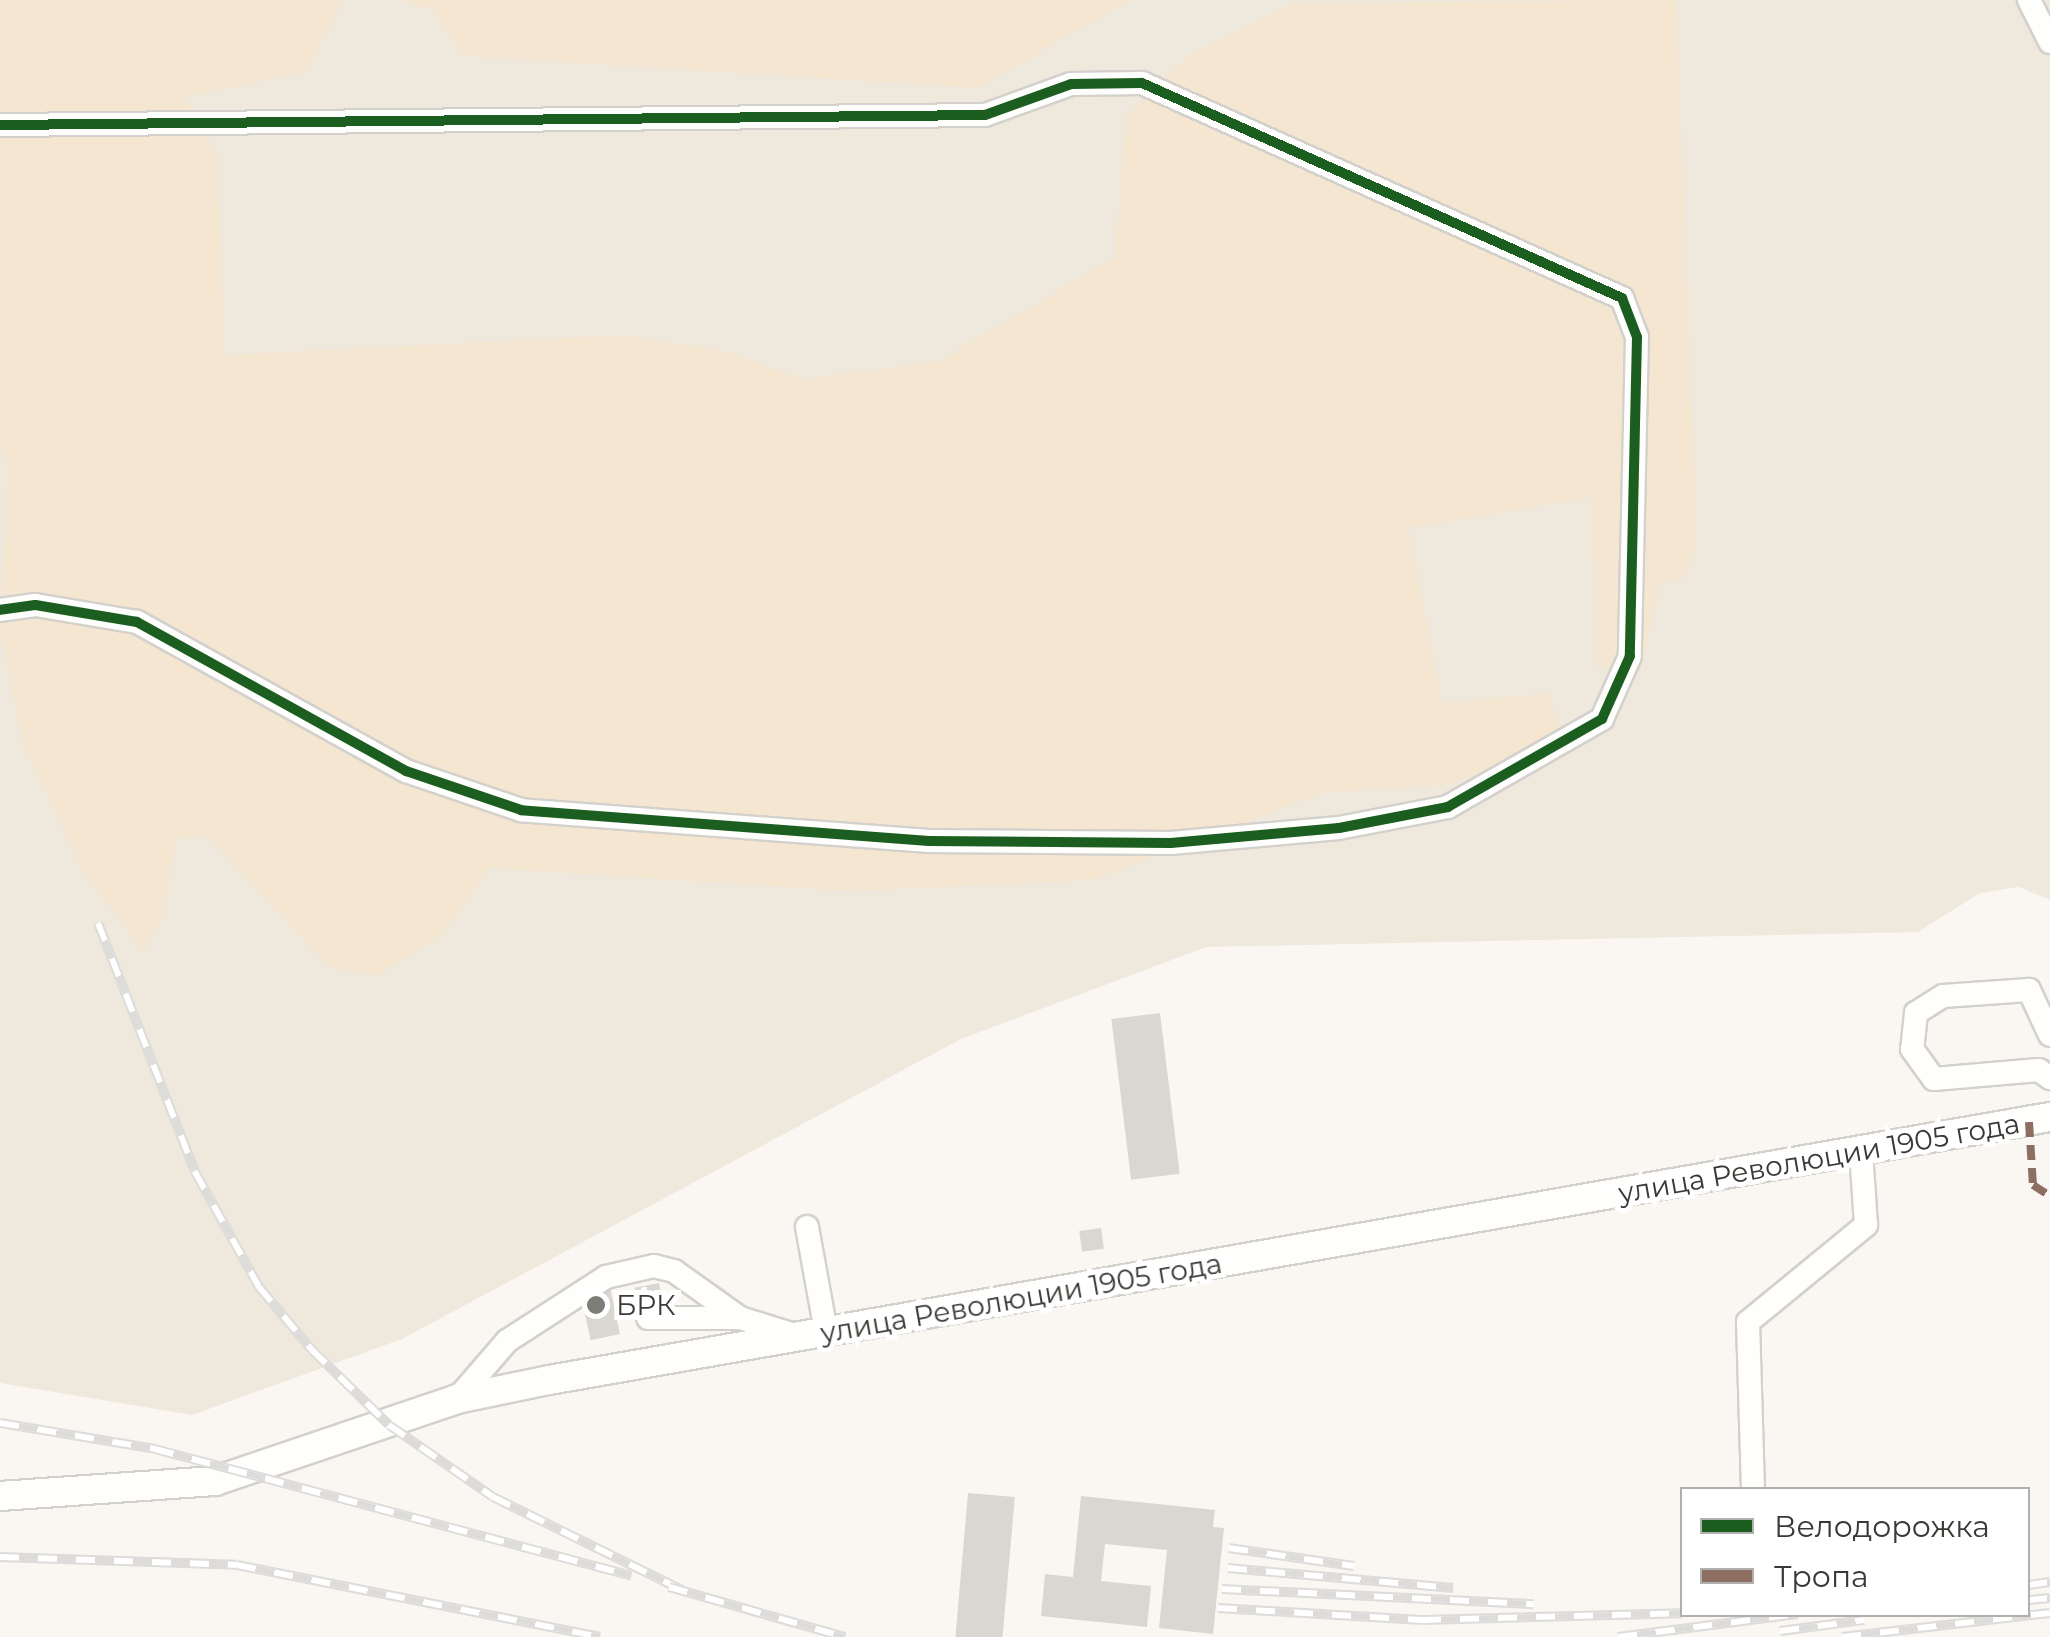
<!DOCTYPE html>
<html>
<head>
<meta charset="utf-8">
<style>
	body { margin:0 }
	#map { position:relative; width:2050px; height:1637px; overflow:hidden; background:#faf7f2; font-family:Montserrat,sans-serif }
	div>[style] { position:absolute }
	[style*='--x'] { left:calc(var(--x)*1px); top:calc(var(--y)*1px); width:calc(var(--w)*1px); rotate:calc(var(--a)*1deg) }
	.built>* { inset:0; background:#eee8dd }
	.green>* { inset:0; background:#f4e6d1 }
	.building>* { inset:0; background:#dad7d3; transform-origin:0 0 }
	.roads { filter:drop-shadow(2px 0 #d4d1cd) drop-shadow(-2px 0 #d4d1cd) drop-shadow(0 2px #d4d1cd) drop-shadow(0 -2px #d4d1cd) }
	.minor>* { height:22px; margin:-11px; padding:0 11px; transform-origin:11px; border-radius:11px; background:#fefefd }
	.major>* { height:28px; margin:-14px; padding:0 14px; transform-origin:14px; border-radius:14px; background:#fefefd }
	.rail>* { height:10px; margin-top:-5px; transform-origin:0; background:repeating-linear-gradient(90deg,#fff 0 19px,#dddcda 0 38px); box-sizing:border-box; border-block:2px solid #dddcda }
	.quiet>* { height:8px; margin-top:-4px; transform-origin:0; background:repeating-linear-gradient(90deg,#8d6e63 0 15px,transparent 0 23px) }
	.cycleway>* { height:10px; margin:-5px; padding:0 5px; transform-origin:5px; border-radius:5px; background:#1b5e20 }
	.dots>* { width:28px; height:28px; translate:-50% -50%; box-sizing:border-box; border:5px solid #fff; border-radius:50% }
	span { translate:-50% -50%; white-space:nowrap; text-align:center; line-height:1.15; -webkit-text-stroke:10px #fff; paint-order:stroke }
	.street-label { font-size:28px; color:#3b3935 }
	.poi-label { font-size:28px; color:#3b3935 }
	.left { translate:0 -50%; text-align:left }
	.legend { position:absolute; left:1680px; top:1487px; width:350px; height:130px; box-sizing:border-box; background:#fff; border:2px solid #b1b0ae; margin:0; padding:12px 18px; list-style:none; font-size:30px; color:#3b3935 }
	.legend li { display:flex; align-items:center; gap:20px; height:50px }
	.legend b { width:50px; border:2px solid #b1b0ae }
</style>
</head>
<body>
<div id="map">
	<div class="built">
		<div style="clip-path:polygon(0 0,2050px 0,2050px 900px,2019px 887px,1980px 893px,1918px 932px,1206px 947px,961px 1039px,402px 1339px,192px 1415px,0 1383px)"></div>
	</div>
	<div class="green">
		<div style="clip-path:polygon(0 0,344px 0,306px 72px,185px 97px,218px 154px,224px 355px,626px 335px,721px 350px,803px 379px,937px 362px,1115px 257px,1126px 116px,1189px 55px,1296px 3px,1676px 0,1697px 541px,1685px 578px,1660px 583px,1641px 671px,1595px 667px,1592px 497px,1409px 528px,1442px 703px,1550px 693px,1561px 742px,1450px 784px,1323px 793px,1093px 880px,850px 891px,489px 868px,443px 934px,377px 976px,329px 967px,207px 836px,176px 839px,164px 914px,144px 952px,83px 872px,23px 744px,0 630px,8px 469px,0 442px)"></div>
		<div style="clip-path:polygon(404px 0,1130px 0,978px 88px,464px 56px,434px 11px)"></div>
	</div>
	<div class="building">
		<div style="left:1160px;top:1013px;width:162px;height:49px;rotate:83deg"></div>
		<div style="left:1101px;top:1228px;width:21px;height:22px;rotate:82deg"></div>
		<div style="left:659px;top:1283px;width:20px;height:25px;rotate:79deg"></div>
		<div style="left:610px;top:1287px;width:48px;height:30px;rotate:78deg"></div>
		<div style="left:968px;top:1493px;width:47px;height:145px;rotate:5deg"></div>
		<div style="clip-path:polygon(1081px 1496px,1215px 1510px,1213px 1527px,1224px 1528px,1213px 1634px,1159px 1628px,1167px 1550px,1105px 1544px,1101px 1581px,1151px 1586px,1147px 1627px,1041px 1616px,1045px 1574px,1073px 1577px)"></div>
	</div>
	<div class="roads">
		<div class="minor">
			<div style="--x:2029;--y:0;--w:47;--a:63.4"></div>
			<div style="--x:0;--y:125;--w:985;--a:-0.58"></div>
			<div style="--x:985;--y:115;--w:91;--a:-19.8"></div>
			<div style="--x:1071;--y:84;--w:71;--a:-0.8"></div>
			<div style="--x:1142;--y:83;--w:526;--a:24.13"></div>
			<div style="--x:1622;--y:298;--w:42;--a:69"></div>
			<div style="--x:1637;--y:337;--w:319;--a:91.3"></div>
			<div style="--x:1630;--y:656;--w:69;--a:114"></div>
			<div style="--x:1602;--y:719;--w:177;--a:150.3"></div>
			<div style="--x:1448;--y:807;--w:111;--a:169.1"></div>
			<div style="--x:1339;--y:828;--w:169;--a:174.9"></div>
			<div style="--x:1171;--y:843;--w:242;--a:-179.5"></div>
			<div style="--x:929;--y:841;--w:409;--a:-175.7"></div>
			<div style="--x:521;--y:810;--w:121;--a:-161.3"></div>
			<div style="--x:406;--y:771;--w:308;--a:-151"></div>
			<div style="--x:137;--y:622;--w:103;--a:-170.5"></div>
			<div style="--x:35;--y:605;--w:35;--a:172"></div>
			<div style="--x:2050;--y:1035;--w:50;--a:-115"></div>
			<div style="--x:2029;--y:990;--w:86;--a:176"></div>
			<div style="--x:1943;--y:996;--w:32;--a:148"></div>
			<div style="--x:1916;--y:1013;--w:36;--a:96"></div>
			<div style="--x:1912;--y:1049;--w:37;--a:54"></div>
			<div style="--x:1934;--y:1079;--w:105;--a:-4.9"></div>
			<div style="--x:2039;--y:1070;--w:14;--a:36"></div>
			<div style="--x:807;--y:1227;--w:107;--a:79.7"></div>
			<div style="--x:648;--y:1318;--w:92;--a:0"></div>
			<div style="--x:740;--y:1318;--w:58;--a:17.2"></div>
			<div style="--x:457;--y:1399;--w:77;--a:-49.2"></div>
			<div style="--x:507;--y:1341;--w:118;--a:-32.9"></div>
			<div style="--x:606;--y:1277;--w:49;--a:-12.9"></div>
			<div style="--x:654;--y:1266;--w:21;--a:14"></div>
			<div style="--x:674;--y:1271;--w:81;--a:35.5"></div>
			<div style="--x:1753;--y:1490;--w:168;--a:-91.7"></div>
			<div style="--x:1748;--y:1322;--w:153;--a:-39.4"></div>
			<div style="--x:1866;--y:1225;--w:74;--a:-93.9"></div>
		</div>
		<div class="major">
			<div style="--x:0;--y:1496;--w:216;--a:-4"></div>
			<div style="--x:215;--y:1481;--w:256;--a:-18.7"></div>
			<div style="--x:457;--y:1399;--w:94;--a:-11.7"></div>
			<div style="--x:549;--y:1380;--w:1524;--a:-9.94"></div>
		</div>
	</div>
	<div class="rail">
		<div style="--x:98;--y:923;--w:267;--a:68.7"></div>
		<div style="--x:195;--y:1172;--w:132;--a:60.9"></div>
		<div style="--x:259;--y:1287;--w:82;--a:49.9"></div>
		<div style="--x:312;--y:1350;--w:107;--a:44.2"></div>
		<div style="--x:389;--y:1425;--w:126;--a:34.7"></div>
		<div style="--x:493;--y:1497;--w:211;--a:26.2"></div>
		<div style="--x:0;--y:1423;--w:157;--a:9.5"></div>
		<div style="--x:155;--y:1449;--w:493;--a:14.9"></div>
		<div style="--x:1229;--y:1548;--w:126;--a:8.2"></div>
		<div style="--x:0;--y:1557;--w:237;--a:1.9"></div>
		<div style="--x:237;--y:1565;--w:370;--a:11.2"></div>
		<div style="--x:1228;--y:1568;--w:226;--a:5.1"></div>
		<div style="--x:2028;--y:1585;--w:22;--a:-8"></div>
		<div style="--x:669;--y:1587;--w:183;--a:15.9"></div>
		<div style="--x:1222;--y:1589;--w:312;--a:2.8"></div>
		<div style="--x:2028;--y:1600;--w:22;--a:-5"></div>
		<div style="--x:1218;--y:1608;--w:204;--a:3.4"></div>
		<div style="--x:1422;--y:1620;--w:260;--a:-1.5"></div>
		<div style="--x:1780;--y:1631;--w:85;--a:-7.5"></div>
		<div style="--x:1618;--y:1637;--w:181;--a:-7.3"></div>
		<div style="--x:1842;--y:1637;--w:209;--a:-6.6"></div>
	</div>
	<div class="quiet">
		<div style="--x:2029;--y:1122;--w:63;--a:86.4"></div>
		<div style="--x:2033;--y:1185;--w:20;--a:33"></div>
	</div>
	<div class="cycleway">
		<div style="--x:0;--y:125;--w:985;--a:-0.58"></div>
		<div style="--x:985;--y:115;--w:91;--a:-19.8"></div>
		<div style="--x:1071;--y:84;--w:71;--a:-0.8"></div>
		<div style="--x:1142;--y:83;--w:526;--a:24.13"></div>
		<div style="--x:1622;--y:298;--w:42;--a:69"></div>
		<div style="--x:1637;--y:337;--w:319;--a:91.3"></div>
		<div style="--x:1630;--y:656;--w:69;--a:114"></div>
		<div style="--x:1602;--y:719;--w:177;--a:150.3"></div>
		<div style="--x:1448;--y:807;--w:111;--a:169.1"></div>
		<div style="--x:1339;--y:828;--w:169;--a:174.9"></div>
		<div style="--x:1171;--y:843;--w:242;--a:-179.5"></div>
		<div style="--x:929;--y:841;--w:409;--a:-175.7"></div>
		<div style="--x:521;--y:810;--w:121;--a:-161.3"></div>
		<div style="--x:406;--y:771;--w:308;--a:-151"></div>
		<div style="--x:137;--y:622;--w:103;--a:-170.5"></div>
		<div style="--x:35;--y:605;--w:35;--a:172"></div>
	</div>
	<div class="dots">
		<div style="left:596px;top:1305px;background:#7e7c77"></div>
	</div>
	<div class="street-label">
		<span style="left:1819px;top:1158px;rotate:-10deg">улица Революции 1905 года</span>
		<span style="left:1021px;top:1298px;rotate:-10deg">улица Революции 1905 года</span>
	</div>
	<div class="poi-label">
		<span class="left" style="left:616px;top:1305px">БРК</span>
	</div>
	<ul class="legend">
	<li><b style="height:12px;background:#1b5e20"></b>Велодорожка</li>
	<li><b style="height:12px;background:#8d6e63"></b>Тропа</li>
	</ul>
</div>
</body>
</html>
